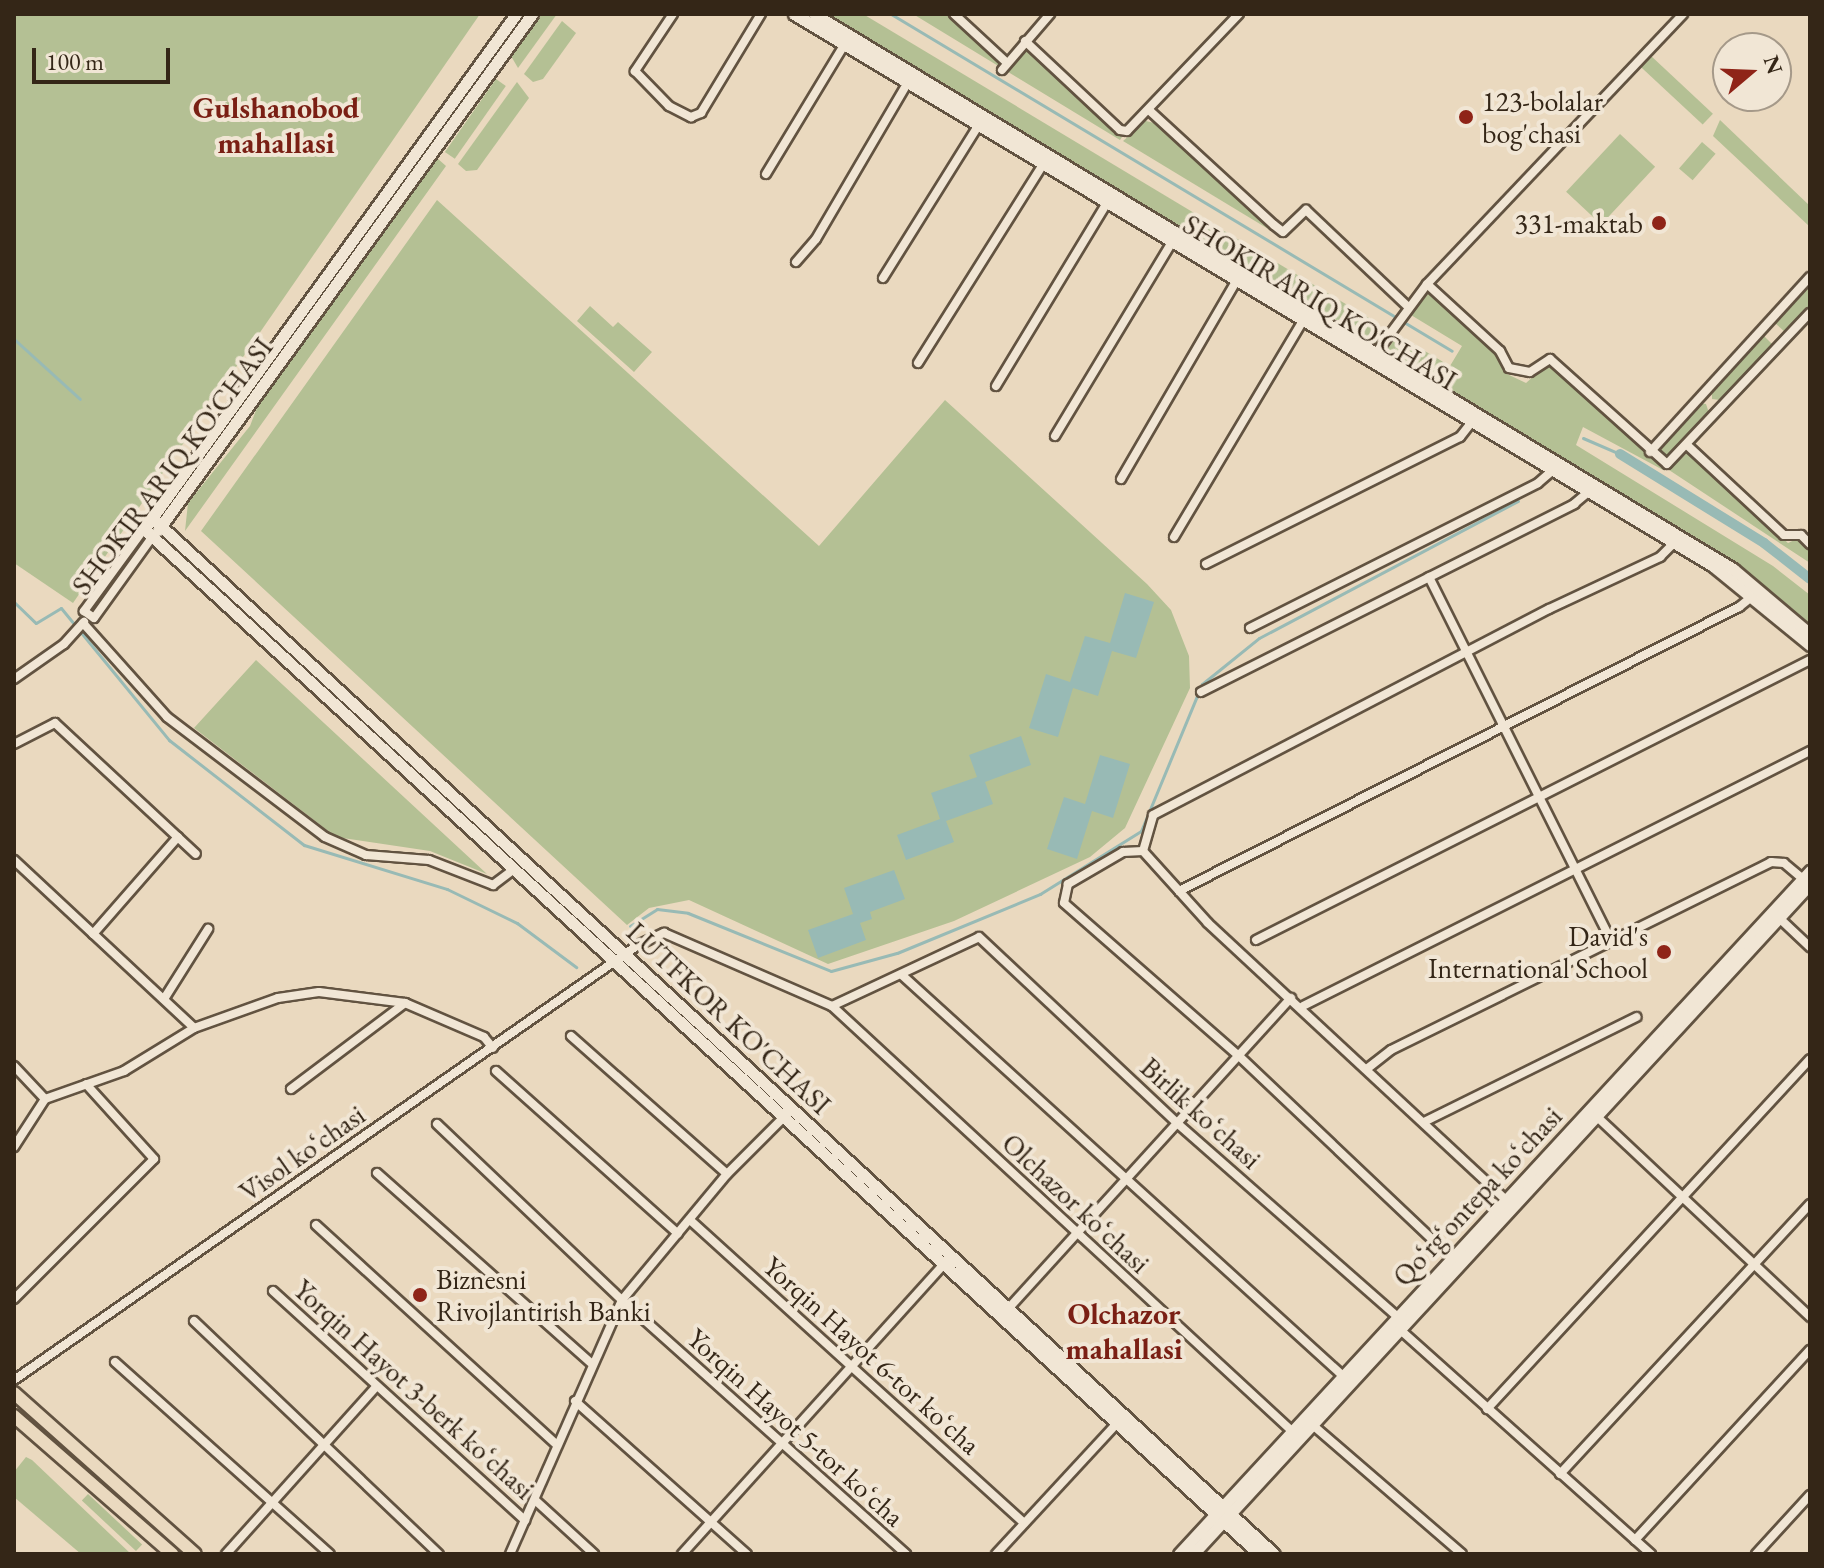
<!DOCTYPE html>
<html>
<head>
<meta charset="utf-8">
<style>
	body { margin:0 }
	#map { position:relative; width:1824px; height:1568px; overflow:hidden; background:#ead9bf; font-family:"EB Garamond",serif }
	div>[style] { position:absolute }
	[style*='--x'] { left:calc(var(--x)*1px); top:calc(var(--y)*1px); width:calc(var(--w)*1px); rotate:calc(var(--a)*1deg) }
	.green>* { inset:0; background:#b4c094; transform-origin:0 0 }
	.water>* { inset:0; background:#98bab5 }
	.stream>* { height:3px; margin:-1.5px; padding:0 1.5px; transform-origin:1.5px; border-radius:1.5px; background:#98bab5 }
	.canal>* { height:10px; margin:-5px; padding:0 5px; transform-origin:5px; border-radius:5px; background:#98bab5 }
	.roads { filter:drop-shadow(2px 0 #625341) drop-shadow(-2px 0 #625341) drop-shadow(0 2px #625341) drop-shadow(0 -2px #625341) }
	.street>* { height:8px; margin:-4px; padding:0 4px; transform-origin:4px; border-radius:4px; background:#f1e6d5 }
	.secondary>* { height:11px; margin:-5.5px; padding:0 5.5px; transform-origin:5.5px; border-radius:5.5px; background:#f1e6d5 }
	.primary>* { height:12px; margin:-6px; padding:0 6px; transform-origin:6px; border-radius:6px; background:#ead9bf }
	.dots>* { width:22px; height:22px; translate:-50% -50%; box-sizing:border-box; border:4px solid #f1e6d5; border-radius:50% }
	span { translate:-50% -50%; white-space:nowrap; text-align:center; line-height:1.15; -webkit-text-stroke:8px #f1e6d5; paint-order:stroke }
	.poi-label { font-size:28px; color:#342617 }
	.left { translate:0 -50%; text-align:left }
	.right { translate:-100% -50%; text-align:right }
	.street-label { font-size:28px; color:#342617 }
	.neighbourhood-label { font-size:30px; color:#7a1f14; font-weight:700 }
	.frame { position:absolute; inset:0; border:16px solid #342617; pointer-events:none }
	.north { position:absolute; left:1712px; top:32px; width:80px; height:80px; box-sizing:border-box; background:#f1e6d5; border:2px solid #a59989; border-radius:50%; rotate:71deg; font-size:22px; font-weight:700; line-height:32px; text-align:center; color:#342617 }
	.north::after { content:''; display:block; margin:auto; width:28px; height:36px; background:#8f2418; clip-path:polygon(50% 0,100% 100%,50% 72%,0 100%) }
	.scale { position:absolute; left:32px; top:48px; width:138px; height:36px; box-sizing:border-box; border:4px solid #342617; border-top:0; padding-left:10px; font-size:24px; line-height:28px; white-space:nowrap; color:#342617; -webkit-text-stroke:6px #f1e6d5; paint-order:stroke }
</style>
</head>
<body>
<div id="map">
	<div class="green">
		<div style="clip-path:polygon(14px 14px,480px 14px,73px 603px,14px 563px)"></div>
		<div style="clip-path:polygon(542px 14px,557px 14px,518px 68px,511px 56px)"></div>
		<div style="clip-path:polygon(826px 14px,863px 14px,1374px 321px,1381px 335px,1376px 344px)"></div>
		<div style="clip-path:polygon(913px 14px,946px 14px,1005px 70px,1028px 50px,1122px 137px,1120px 140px)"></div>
		<div style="clip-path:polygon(562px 21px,576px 33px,543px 79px,533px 82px,524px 74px)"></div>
		<div style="left:1650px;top:55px;width:86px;height:15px;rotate:43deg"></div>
		<div style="left:496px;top:79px;width:12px;height:89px;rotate:35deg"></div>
		<div style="clip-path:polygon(517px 82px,529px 98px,477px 170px,466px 171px,458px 164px)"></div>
		<div style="clip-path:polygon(1720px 120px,1810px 206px,1810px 227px,1713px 136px)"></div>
		<div style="clip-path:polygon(1146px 121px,1158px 124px,1275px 233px,1123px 141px)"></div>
		<div style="left:1620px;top:134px;width:48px;height:79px;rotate:43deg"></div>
		<div style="left:1702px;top:142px;width:18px;height:35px;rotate:41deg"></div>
		<div style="clip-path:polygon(437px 158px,446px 166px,185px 531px,188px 503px,250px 426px,258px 405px)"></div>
		<div style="clip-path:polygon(437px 200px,819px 546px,945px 400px,1147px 584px,1171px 610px,1189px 656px,1190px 688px,1125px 828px,1090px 857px,954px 921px,828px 964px,689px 900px,649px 908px,627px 925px,201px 531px)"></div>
		<div style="clip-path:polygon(1810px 285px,1810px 306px,1785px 332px,1774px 322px)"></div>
		<div style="clip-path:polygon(1429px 293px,1495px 352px,1507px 374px,1526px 383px,1545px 366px,1554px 367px,1665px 471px,1583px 427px,1576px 445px,1773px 566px,1810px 595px,1810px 624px,1725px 555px,1386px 351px,1398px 335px,1450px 366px,1462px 346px,1411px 315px)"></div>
		<div style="clip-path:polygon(590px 306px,613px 327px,618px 322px,652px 352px,634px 372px,577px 321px)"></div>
		<div style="clip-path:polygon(1763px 335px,1774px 346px,1720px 400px,1712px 399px,1712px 388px)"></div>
		<div style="clip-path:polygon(1698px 403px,1706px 404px,1709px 413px,1670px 456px,1661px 455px,1658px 449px)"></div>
		<div style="clip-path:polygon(1688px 452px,1788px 543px,1799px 538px,1810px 549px,1810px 563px,1669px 470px)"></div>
		<div style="clip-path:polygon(256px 660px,487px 874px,430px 851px,336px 837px,194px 728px)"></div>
		<div style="clip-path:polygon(26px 1457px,32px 1460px,131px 1554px,81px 1554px,14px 1497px,14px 1472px)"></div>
		<div style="left:88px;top:1494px;width:74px;height:9px;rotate:43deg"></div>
	</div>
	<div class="water">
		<div style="clip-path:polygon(1125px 593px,1154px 602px,1136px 658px,1112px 651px,1098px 696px,1073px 688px,1058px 737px,1029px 728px,1046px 674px,1070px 682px,1085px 636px,1110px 643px)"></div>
		<div style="clip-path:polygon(1021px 736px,1031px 765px,985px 782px,993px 804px,946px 821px,954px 842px,906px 860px,897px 835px,940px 819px,931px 793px,977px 777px,969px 755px)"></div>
		<div style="clip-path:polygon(1100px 755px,1130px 764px,1113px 818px,1092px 811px,1077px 859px,1047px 849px,1064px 797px,1085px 804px)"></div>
		<div style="clip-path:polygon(894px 870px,905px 899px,870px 912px,872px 919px,860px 923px,866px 940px,818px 958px,808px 930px,853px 914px,844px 888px)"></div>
	</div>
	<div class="stream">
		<div style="--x:891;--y:14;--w:654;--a:30.99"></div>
		<div style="--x:14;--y:339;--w:89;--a:42.3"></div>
		<div style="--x:1583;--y:438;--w:40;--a:23.4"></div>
		<div style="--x:14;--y:602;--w:30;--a:44"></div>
		<div style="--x:36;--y:623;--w:29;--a:-31"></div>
		<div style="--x:61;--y:608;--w:171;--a:50.7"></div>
		<div style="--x:169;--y:740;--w:171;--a:37.9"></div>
		<div style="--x:304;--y:845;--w:150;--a:17.1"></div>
		<div style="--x:447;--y:889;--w:78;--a:25.9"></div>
		<div style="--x:517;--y:923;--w:74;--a:36.7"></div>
		<div style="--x:630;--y:926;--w:32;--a:-32"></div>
		<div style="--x:657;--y:909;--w:31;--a:7"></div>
		<div style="--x:688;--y:913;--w:154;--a:22.1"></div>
		<div style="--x:831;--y:971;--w:68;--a:-15.3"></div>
		<div style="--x:897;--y:953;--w:155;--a:-22.4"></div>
		<div style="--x:1040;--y:894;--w:119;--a:-32"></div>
		<div style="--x:1141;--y:831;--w:159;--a:-67.5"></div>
		<div style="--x:1202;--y:684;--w:73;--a:-38.9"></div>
		<div style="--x:1259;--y:638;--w:293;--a:-27.9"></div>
	</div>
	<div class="canal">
		<div style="--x:1620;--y:454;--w:169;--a:31.7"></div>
		<div style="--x:1764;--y:543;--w:58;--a:38"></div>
	</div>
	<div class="roads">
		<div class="street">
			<div style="--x:673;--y:14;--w:69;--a:123.7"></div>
			<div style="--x:635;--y:71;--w:49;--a:45.8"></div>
			<div style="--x:669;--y:106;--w:25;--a:27"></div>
			<div style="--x:691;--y:117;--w:11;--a:-22"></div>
			<div style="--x:701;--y:113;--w:116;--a:-58.8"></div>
			<div style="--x:954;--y:14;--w:71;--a:42.7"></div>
			<div style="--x:1025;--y:41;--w:130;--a:43.1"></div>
			<div style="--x:1120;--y:130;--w:7;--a:8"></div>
			<div style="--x:1127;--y:131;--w:162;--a:-46.3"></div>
			<div style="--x:1002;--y:70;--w:74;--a:-49.4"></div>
			<div style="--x:1150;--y:111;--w:168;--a:42.6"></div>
			<div style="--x:1274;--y:225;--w:11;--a:38"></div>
			<div style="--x:1283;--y:232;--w:32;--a:-44"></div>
			<div style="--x:1306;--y:210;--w:139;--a:43.5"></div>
			<div style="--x:766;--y:174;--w:157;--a:-58.8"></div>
			<div style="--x:796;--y:262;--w:30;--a:-49"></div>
			<div style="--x:816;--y:239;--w:186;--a:-59.6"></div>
			<div style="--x:883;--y:278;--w:183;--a:-58"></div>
			<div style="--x:1427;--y:284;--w:99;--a:42.5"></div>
			<div style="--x:1500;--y:351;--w:19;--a:62"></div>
			<div style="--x:1509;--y:368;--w:21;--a:11"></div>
			<div style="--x:1530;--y:372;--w:24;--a:-33"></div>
			<div style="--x:1550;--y:359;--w:157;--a:41.9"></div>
			<div style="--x:1667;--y:464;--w:208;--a:-46.6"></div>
			<div style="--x:1376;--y:353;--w:86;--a:-53.5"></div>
			<div style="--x:1427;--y:284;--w:372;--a:-46.5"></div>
			<div style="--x:918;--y:363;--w:240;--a:-57.8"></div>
			<div style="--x:996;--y:386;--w:220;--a:-58.8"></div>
			<div style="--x:1055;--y:436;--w:232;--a:-58.9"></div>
			<div style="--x:1687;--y:445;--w:132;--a:42.9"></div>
			<div style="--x:1784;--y:535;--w:17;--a:0"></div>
			<div style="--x:1801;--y:535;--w:13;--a:45"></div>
			<div style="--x:1650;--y:452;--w:237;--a:-47.6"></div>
			<div style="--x:1121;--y:479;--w:235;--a:-59.8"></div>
			<div style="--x:144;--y:529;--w:102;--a:126.2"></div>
			<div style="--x:84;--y:611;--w:12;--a:35"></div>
			<div style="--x:94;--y:618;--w:101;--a:-54.3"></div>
			<div style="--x:1174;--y:537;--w:257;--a:-59.2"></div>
			<div style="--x:1206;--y:564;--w:284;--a:-26.6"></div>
			<div style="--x:1460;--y:437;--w:24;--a:-52"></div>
			<div style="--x:1429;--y:577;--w:405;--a:63.4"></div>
			<div style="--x:83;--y:623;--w:126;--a:48.2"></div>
			<div style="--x:167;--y:717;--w:198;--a:37.2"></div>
			<div style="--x:325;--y:837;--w:45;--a:23.7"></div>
			<div style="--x:366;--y:855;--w:63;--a:4.5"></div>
			<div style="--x:429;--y:860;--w:69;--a:21.3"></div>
			<div style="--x:493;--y:885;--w:26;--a:-37"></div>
			<div style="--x:1250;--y:628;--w:322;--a:-26.7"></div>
			<div style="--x:1538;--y:483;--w:20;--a:-41"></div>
			<div style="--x:14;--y:679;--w:61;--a:-35"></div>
			<div style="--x:64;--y:644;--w:30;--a:-48"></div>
			<div style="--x:1201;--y:692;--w:418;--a:-26.7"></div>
			<div style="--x:1574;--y:504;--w:23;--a:-40"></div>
			<div style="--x:14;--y:744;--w:46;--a:-27.1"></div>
			<div style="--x:55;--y:723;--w:192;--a:42.9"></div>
			<div style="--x:1143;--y:851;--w:20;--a:177"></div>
			<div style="--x:1123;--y:852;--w:64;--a:149.8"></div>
			<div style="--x:1068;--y:884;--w:19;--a:102"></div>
			<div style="--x:1064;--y:903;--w:232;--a:41.2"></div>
			<div style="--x:1239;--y:1056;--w:294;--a:43.5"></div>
			<div style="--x:14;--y:860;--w:246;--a:43"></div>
			<div style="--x:1179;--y:891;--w:628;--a:-26.89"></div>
			<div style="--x:1739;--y:607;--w:19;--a:-39"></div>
			<div style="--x:1776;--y:915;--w:47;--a:43.3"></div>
			<div style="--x:93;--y:934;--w:129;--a:-48.8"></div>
			<div style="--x:1256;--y:940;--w:621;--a:-26.81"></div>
			<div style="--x:903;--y:976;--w:595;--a:42.27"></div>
			<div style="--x:164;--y:999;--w:83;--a:-57.8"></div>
			<div style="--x:832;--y:1006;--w:626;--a:42.74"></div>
			<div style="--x:1303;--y:1006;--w:568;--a:-26.7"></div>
			<div style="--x:571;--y:1036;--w:208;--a:41.5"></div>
			<div style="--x:14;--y:1066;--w:45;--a:46.8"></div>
			<div style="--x:1368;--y:1068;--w:29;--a:-38"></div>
			<div style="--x:1391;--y:1050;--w:424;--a:-26.3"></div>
			<div style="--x:1771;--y:862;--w:13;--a:4"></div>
			<div style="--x:1784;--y:863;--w:25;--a:40"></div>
			<div style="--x:496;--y:1071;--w:244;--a:41.8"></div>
			<div style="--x:291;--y:1089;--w:141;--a:-37"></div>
			<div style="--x:1593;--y:1113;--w:298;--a:43.2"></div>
			<div style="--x:1424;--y:1122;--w:237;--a:-26.3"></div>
			<div style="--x:437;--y:1124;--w:255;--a:43.6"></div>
			<div style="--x:622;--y:1300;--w:381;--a:41.8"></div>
			<div style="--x:14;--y:1147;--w:57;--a:-57.1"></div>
			<div style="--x:45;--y:1099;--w:84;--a:-19.5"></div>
			<div style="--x:124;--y:1071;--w:82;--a:-31.6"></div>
			<div style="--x:194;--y:1028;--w:89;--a:-19.7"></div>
			<div style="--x:278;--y:998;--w:41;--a:-8.3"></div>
			<div style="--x:319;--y:992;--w:87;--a:7.3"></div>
			<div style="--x:405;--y:1003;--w:86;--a:23.3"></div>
			<div style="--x:484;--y:1037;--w:14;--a:51"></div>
			<div style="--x:377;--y:1173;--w:285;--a:41.6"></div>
			<div style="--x:1506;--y:1200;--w:407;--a:-137.1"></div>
			<div style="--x:1208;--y:923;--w:97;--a:-132.1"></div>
			<div style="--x:1143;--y:851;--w:37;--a:-74"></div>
			<div style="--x:1153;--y:815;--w:446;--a:-27.5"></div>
			<div style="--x:1549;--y:609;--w:123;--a:-25.1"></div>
			<div style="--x:1660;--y:557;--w:24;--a:-45"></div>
			<div style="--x:690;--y:1220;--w:451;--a:42.2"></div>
			<div style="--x:316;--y:1225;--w:326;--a:42.4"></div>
			<div style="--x:273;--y:1291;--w:341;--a:42.3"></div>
			<div style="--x:14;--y:1299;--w:198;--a:-45"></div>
			<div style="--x:154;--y:1159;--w:101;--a:-132.2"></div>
			<div style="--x:1007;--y:1310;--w:422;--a:-47.7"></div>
			<div style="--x:194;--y:1321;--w:338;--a:43.6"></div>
			<div style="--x:1396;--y:1326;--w:342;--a:41.8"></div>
			<div style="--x:115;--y:1362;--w:288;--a:41.8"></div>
			<div style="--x:14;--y:1380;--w:761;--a:-34.88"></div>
			<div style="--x:638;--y:945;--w:29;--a:-25"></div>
			<div style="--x:664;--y:933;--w:183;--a:23.5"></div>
			<div style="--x:832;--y:1006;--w:162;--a:-25.1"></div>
			<div style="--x:979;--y:937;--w:273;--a:43.2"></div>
			<div style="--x:1178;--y:1124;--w:293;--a:41.3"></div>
			<div style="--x:575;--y:1401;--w:230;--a:41.7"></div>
			<div style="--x:1487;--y:1409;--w:476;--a:-47.3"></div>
			<div style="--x:1308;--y:1421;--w:203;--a:40.8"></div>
			<div style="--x:1560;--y:1474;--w:368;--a:-47.2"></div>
			<div style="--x:535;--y:1500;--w:80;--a:42.5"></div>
			<div style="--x:1635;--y:1540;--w:258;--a:-47.4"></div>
			<div style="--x:226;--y:1554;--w:224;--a:-48.1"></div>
			<div style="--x:510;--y:1554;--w:278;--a:-66.2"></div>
			<div style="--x:622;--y:1300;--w:164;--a:-50.2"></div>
			<div style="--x:727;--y:1174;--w:92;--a:-45"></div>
			<div style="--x:682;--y:1554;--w:401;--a:-47.9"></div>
			<div style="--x:996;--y:1554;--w:184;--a:-47.2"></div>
			<div style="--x:1756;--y:1554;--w:80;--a:-47.5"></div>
		</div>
		<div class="secondary">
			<div style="--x:516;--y:14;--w:635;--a:125.84"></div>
			<div style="--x:144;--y:529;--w:1515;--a:42.59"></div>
			<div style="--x:794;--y:14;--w:1072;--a:30.99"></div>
			<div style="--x:1713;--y:566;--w:125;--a:39.2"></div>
			<div style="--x:814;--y:14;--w:1074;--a:31.13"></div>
			<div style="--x:1733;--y:569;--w:101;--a:40.2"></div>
			<div style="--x:152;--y:518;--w:1527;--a:42.72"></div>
			<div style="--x:158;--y:530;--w:637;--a:-54.07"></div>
			<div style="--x:1179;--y:1554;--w:930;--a:-47.27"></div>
			<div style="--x:1193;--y:1554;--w:911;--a:-47.36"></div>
		</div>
		<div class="primary">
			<div style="--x:14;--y:1393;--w:242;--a:41.7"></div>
			<div style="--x:14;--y:1416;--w:210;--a:41.1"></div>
		</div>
	</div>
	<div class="dots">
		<div style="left:1466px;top:117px;background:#8f2418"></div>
		<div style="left:1659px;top:223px;background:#8f2418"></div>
		<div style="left:1664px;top:952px;background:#8f2418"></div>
		<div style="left:420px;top:1295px;background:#8f2418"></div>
	</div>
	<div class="poi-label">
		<span class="left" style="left:1482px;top:117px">123-bolalar<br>bog'chasi</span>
		<span class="right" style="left:1643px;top:223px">331-maktab</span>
		<span class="right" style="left:1648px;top:952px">David's<br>International School</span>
		<span class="left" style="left:436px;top:1295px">Biznesni<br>Rivojlantirish Banki</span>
	</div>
	<div class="street-label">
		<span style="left:1320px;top:302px;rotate:31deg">SHOKIRARIQ KO'CHASI</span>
		<span style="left:172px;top:466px;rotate:-53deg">SHOKIRARIQ KO'CHASI</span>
		<span style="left:729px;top:1018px;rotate:43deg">LUTFKOR KO'CHASI</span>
		<span style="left:1201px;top:1113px;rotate:42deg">Birlik koʻchasi</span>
		<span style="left:302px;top:1153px;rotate:-35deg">Visol koʻchasi</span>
		<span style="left:1477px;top:1196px;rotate:-47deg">Qoʻrgʻontepa koʻchasi</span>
		<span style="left:1076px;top:1203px;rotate:43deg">Olchazor koʻchasi</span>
		<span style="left:872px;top:1355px;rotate:42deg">Yorqin Hayot 6-tor koʻcha</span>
		<span style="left:414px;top:1389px;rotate:42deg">Yorqin Hayot 3-berk koʻchasi</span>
		<span style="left:796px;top:1427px;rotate:42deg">Yorqin Hayot 5-tor koʻcha</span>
	</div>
	<div class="neighbourhood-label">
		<span style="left:276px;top:125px">Gulshanobod<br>mahallasi</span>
		<span style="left:1124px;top:1331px">Olchazor<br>mahallasi</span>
	</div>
	<div class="frame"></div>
	<div class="north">N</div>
	<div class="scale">100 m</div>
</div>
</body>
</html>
